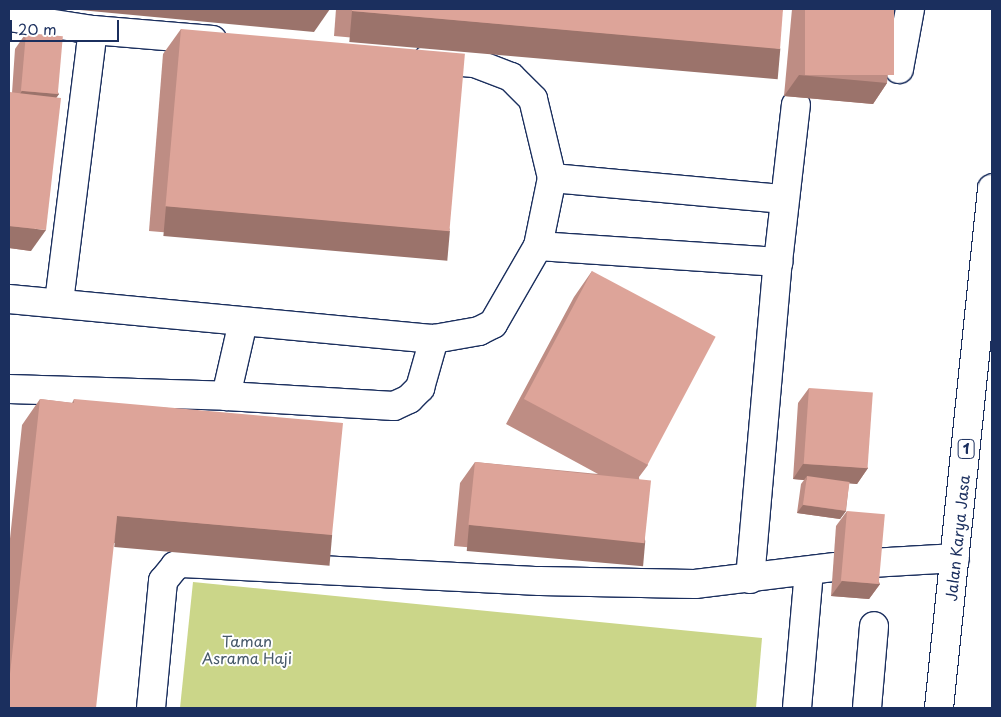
<!DOCTYPE html>
<html>
<head>
<meta charset="utf-8">
<style>
	body { margin:0 }
	#map { position:relative; width:1001px; height:717px; overflow:hidden; background:#fff; font-family:"Playpen Sans",sans-serif }
	div>[style] { position:absolute }
	[style*='--x'] { left:calc(var(--x)*1px); top:calc(var(--y)*1px); width:calc(var(--w)*1px); rotate:calc(var(--a)*1deg) }
	.green>* { inset:0; background:#cbd689 }
	.roads { filter:drop-shadow(1px 0 #1b2f5e) drop-shadow(-1px 0 #1b2f5e) drop-shadow(0 1px #1b2f5e) drop-shadow(0 -1px #1b2f5e) }
	.minor>* { height:28px; margin:-14px; padding:0 14px; transform-origin:14px; border-radius:14px; background:#fff }
	.highway>* { height:28px; margin:-14px; padding:0 14px; transform-origin:14px; border-radius:14px; background:#fff }
	.wall>* { inset:0; background:#be8d84 }
	.shaded-wall>* { inset:0; background:#9b736b; transform-origin:0 0 }
	.building>* { inset:0; background:#dda499; transform-origin:0 0 }
	span { translate:-50% -50%; white-space:nowrap; text-align:center; line-height:1.15; -webkit-text-stroke:4px #fff; paint-order:stroke }
	.shield-label span { padding:1px 4px; background:#fff; border:1px solid; border-radius:4px; -webkit-text-stroke-width:0 }
	.shield-label { font-size:14px; color:#1b2f5e; font-weight:700 }
	.street-label { font-size:15px; color:#1b2f5e }
	.park-label { font-size:15px; color:#475969 }
	.frame { position:absolute; inset:0; border:10px solid #1b2f5e; pointer-events:none }
	.scale { position:absolute; left:10px; top:20px; width:109px; height:22px; box-sizing:border-box; border:2px solid #1b2f5e; border-top:0; padding-left:6px; font-size:15px; line-height:18px; white-space:nowrap; color:#1b2f5e; -webkit-text-stroke:4px #fff; paint-order:stroke }
</style>
</head>
<body>
<div id="map">
	<div class="green">
		<div style="clip-path:polygon(193px 582px,762px 638px,756px 708px,180px 708px)"></div>
	</div>
	<div class="roads">
		<div class="minor">
			<div style="--x:9;--y:17;--w:85;--a:8.8"></div>
			<div style="--x:93;--y:30;--w:120;--a:4.8"></div>
			<div style="--x:899;--y:69;--w:61;--a:-79.6"></div>
			<div style="--x:552;--y:178;--w:233;--a:5.2"></div>
			<div style="--x:538;--y:246;--w:241;--a:3.8"></div>
			<div style="--x:9;--y:299;--w:427;--a:5.4"></div>
			<div style="--x:434;--y:339;--w:46;--a:-10.1"></div>
			<div style="--x:479;--y:331;--w:16;--a:-27"></div>
			<div style="--x:493;--y:324;--w:90;--a:-60"></div>
			<div style="--x:538;--y:246;--w:69;--a:-78.4"></div>
			<div style="--x:552;--y:178;--w:81;--a:-103.5"></div>
			<div style="--x:533;--y:99;--w:31;--a:-135"></div>
			<div style="--x:511;--y:77;--w:40;--a:-159"></div>
			<div style="--x:474;--y:63;--w:46;--a:-175"></div>
			<div style="--x:59;--y:302;--w:274;--a:-82.9"></div>
			<div style="--x:9;--y:389;--w:217;--a:1.8"></div>
			<div style="--x:226;--y:396;--w:168;--a:3.4"></div>
			<div style="--x:394;--y:406;--w:17;--a:-25"></div>
			<div style="--x:409;--y:399;--w:16;--a:-45"></div>
			<div style="--x:420;--y:388;--w:51;--a:-74.1"></div>
			<div style="--x:226;--y:396;--w:76;--a:-77.1"></div>
			<div style="--x:872;--y:563;--w:83;--a:-3.4"></div>
			<div style="--x:750;--y:579;--w:318;--a:-85"></div>
			<div style="--x:778;--y:262;--w:158;--a:-83.5"></div>
			<div style="--x:151;--y:708;--w:128;--a:-84.6"></div>
			<div style="--x:163;--y:581;--w:19;--a:-51"></div>
			<div style="--x:175;--y:566;--w:8;--a:-23"></div>
			<div style="--x:182;--y:563;--w:358;--a:2.9"></div>
			<div style="--x:540;--y:581;--w:155;--a:1.1"></div>
			<div style="--x:695;--y:584;--w:139;--a:-7"></div>
			<div style="--x:797;--y:708;--w:137;--a:-85"></div>
			<div style="--x:867;--y:708;--w:82;--a:-85.1"></div>
		</div>
		<div class="highway">
			<div style="--x:939;--y:708;--w:522;--a:-84.17"></div>
		</div>
	</div>
	<div class="wall">
		<div style="clip-path:polygon(336px 9px,783px 9px,762px 74px,334px 36px)"></div>
		<div style="clip-path:polygon(792px 9px,894px 9px,887px 83px,873px 104px,784px 96px)"></div>
		<div style="clip-path:polygon(181px 29px,450px 229px,433px 255px,149px 231px,163px 54px)"></div>
		<div style="clip-path:polygon(26px 33px,59px 94px,56px 98px,31px 251px,9px 248px,9px 92px,12px 93px,15px 49px)"></div>
		<div style="clip-path:polygon(592px 271px,648px 465px,639px 477px,645px 541px,630px 562px,454px 546px,460px 483px,475px 462px,598px 474px,506px 424px,574px 297px)"></div>
		<div style="clip-path:polygon(809px 388px,868px 468px,857px 484px,849px 483px,846px 511px,840px 519px,797px 513px,801px 484px,804px 480px,793px 479px,798px 403px)"></div>
		<div style="clip-path:polygon(40px 399px,72px 403px,74px 399px,332px 535px,315px 560px,114px 543px,9px 708px,9px 548px,22px 425px)"></div>
		<div style="clip-path:polygon(847px 511px,880px 584px,869px 599px,831px 596px,836px 526px)"></div>
	</div>
	<div class="shaded-wall">
		<div style="clip-path:polygon(69px 9px,330px 9px,314px 32px)"></div>
		<div style="left:352px;top:11px;width:430px;height:31px;rotate:5deg"></div>
		<div style="clip-path:polygon(799px 75px,887px 83px,873px 104px,784px 96px)"></div>
		<div style="clip-path:polygon(22px 91px,59px 94px,48px 109px,11px 106px)"></div>
		<div style="left:166px;top:206px;width:285px;height:30px;rotate:5deg"></div>
		<div style="clip-path:polygon(9px 226px,46px 230px,31px 251px,9px 248px)"></div>
		<div style="clip-path:polygon(803px 464px,868px 468px,857px 484px,806px 480px,807px 476px,804px 480px,793px 479px)"></div>
		<div style="clip-path:polygon(803px 505px,846px 511px,840px 519px,797px 513px)"></div>
		<div style="left:117px;top:516px;width:216px;height:31px;rotate:5deg"></div>
		<div style="left:469px;top:525px;width:177px;height:26px;rotate:5deg"></div>
		<div style="clip-path:polygon(842px 581px,880px 584px,869px 599px,831px 596px)"></div>
	</div>
	<div class="building">
		<div style="clip-path:polygon(352px 9px,783px 9px,780px 49px,352px 11px)"></div>
		<div style="left:805px;top:9px;width:89px;height:66px"></div>
		<div style="left:181px;top:29px;width:285px;height:178px;rotate:5deg"></div>
		<div style="left:26px;top:33px;width:37px;height:58px;rotate:5deg"></div>
		<div style="clip-path:polygon(9px 92px,61px 98px,46px 230px,9px 226px)"></div>
		<div style="left:592px;top:271px;width:140px;height:145px;rotate:28deg"></div>
		<div style="left:809px;top:388px;width:64px;height:76px;rotate:4deg"></div>
		<div style="clip-path:polygon(40px 399px,74px 403px,74px 399px,343px 423px,332px 535px,117px 516px,96px 708px,9px 708px,9px 683px)"></div>
		<div style="left:475px;top:462px;width:177px;height:63px;rotate:6deg"></div>
		<div style="left:807px;top:476px;width:43px;height:29px;rotate:8deg"></div>
		<div style="left:847px;top:511px;width:38px;height:70px;rotate:5deg"></div>
	</div>
	<div class="shield-label">
		<span style="left:966px;top:449px">1</span>
	</div>
	<div class="street-label">
		<span style="left:957px;top:538px;rotate:-84deg">Jalan Karya Jasa</span>
	</div>
	<div class="park-label">
		<span style="left:247px;top:649px">Taman<br>Asrama Haji</span>
	</div>
	<div class="frame"></div>
	<div class="scale">20 m</div>
</div>
</body>
</html>
